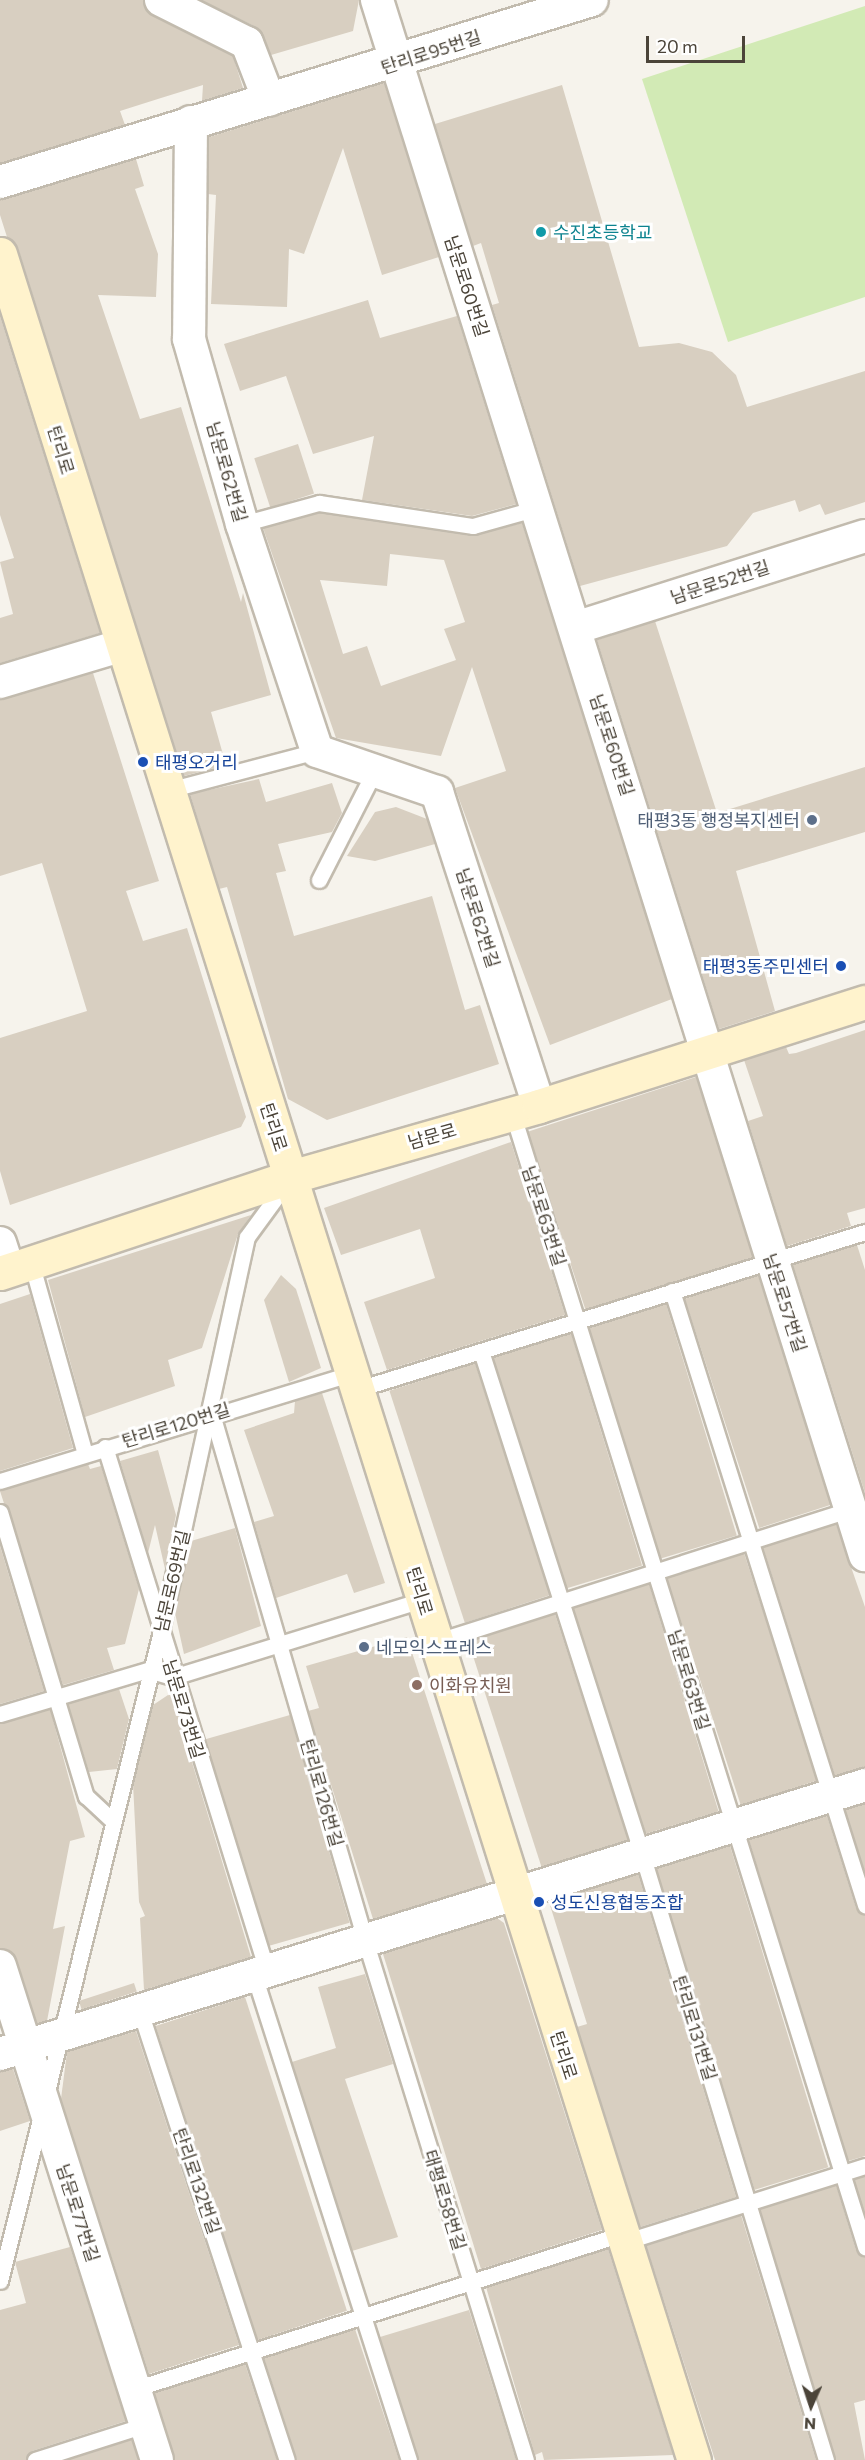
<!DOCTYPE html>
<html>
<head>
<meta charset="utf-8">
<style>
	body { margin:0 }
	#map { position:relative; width:865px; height:2460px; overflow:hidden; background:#f6f3ec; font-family:Commissioner,"Noto Sans KR",sans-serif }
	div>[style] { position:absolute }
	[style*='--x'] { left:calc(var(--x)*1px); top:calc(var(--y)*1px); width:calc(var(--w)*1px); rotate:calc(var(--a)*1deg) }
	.green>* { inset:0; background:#d2eab5 }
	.building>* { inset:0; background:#d8cfc1; transform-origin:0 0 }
	.roads { filter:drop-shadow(2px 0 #c2bbae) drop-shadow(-2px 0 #c2bbae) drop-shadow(0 2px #c2bbae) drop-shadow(0 -2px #c2bbae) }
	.service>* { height:15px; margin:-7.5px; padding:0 7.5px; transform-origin:7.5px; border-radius:7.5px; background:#fff }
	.minor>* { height:32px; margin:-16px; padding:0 16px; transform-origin:16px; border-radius:16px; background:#fff }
	.secondary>* { height:33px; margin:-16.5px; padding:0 16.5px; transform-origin:16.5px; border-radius:16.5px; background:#fff3cd }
	.dots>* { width:16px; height:16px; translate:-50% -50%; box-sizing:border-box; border:3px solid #fff; border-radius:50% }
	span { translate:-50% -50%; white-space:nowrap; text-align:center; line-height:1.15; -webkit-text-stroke:6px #fff; paint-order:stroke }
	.street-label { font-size:18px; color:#4b4439 }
	.culture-label { font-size:18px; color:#0d838f }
	.left { translate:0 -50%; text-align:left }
	.transit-label { font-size:18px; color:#164399 }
	.right { translate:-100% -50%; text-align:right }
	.service-label { font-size:18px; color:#4e5e75 }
	.education-label { font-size:18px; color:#785e54 }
	.north { position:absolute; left:781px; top:2376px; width:60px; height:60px; -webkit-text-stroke:4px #fff; paint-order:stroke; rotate:183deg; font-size:16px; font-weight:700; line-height:24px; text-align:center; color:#4b4439 }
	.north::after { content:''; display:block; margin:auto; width:21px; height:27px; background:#4b4439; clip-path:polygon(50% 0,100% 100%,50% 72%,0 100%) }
	.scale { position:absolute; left:646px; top:36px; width:99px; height:27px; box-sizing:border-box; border:3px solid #4b4439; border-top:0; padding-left:8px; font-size:18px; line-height:21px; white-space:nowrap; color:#4b4439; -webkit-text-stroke:4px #fff; paint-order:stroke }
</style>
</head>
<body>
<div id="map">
	<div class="green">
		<div style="clip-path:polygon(865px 6px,865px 297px,728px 342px,642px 79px)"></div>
	</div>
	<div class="building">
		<div style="clip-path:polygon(0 0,143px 0,153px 16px,233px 56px,243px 88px,202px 101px,203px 85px,161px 98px,120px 111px,125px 125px,0 163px)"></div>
		<div style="clip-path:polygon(201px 0,359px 0,353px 31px,271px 55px,256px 27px)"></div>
		<div style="clip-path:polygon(384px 83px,439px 257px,382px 275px,343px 148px,304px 254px,289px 249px,287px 307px,211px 304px,216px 195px,208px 194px,209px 137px)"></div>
		<div style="clip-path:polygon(562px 85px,639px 347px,679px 343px,712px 352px,736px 375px,747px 407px,865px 371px,865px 502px,825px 515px,820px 504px,799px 512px,795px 500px,753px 513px,727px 546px,580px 586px,492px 305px,499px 303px,481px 243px,473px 246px,435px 124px)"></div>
		<div style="clip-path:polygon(136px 159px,144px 186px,135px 189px,158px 254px,156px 297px,98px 295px,140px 419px,181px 407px,241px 602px,243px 593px,271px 695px,211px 712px,226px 765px,184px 776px,18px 248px,7px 237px,0 215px,0 199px)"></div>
		<div style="clip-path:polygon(368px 300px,380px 338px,457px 316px,516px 504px,472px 516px,362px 500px,374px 436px,313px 454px,286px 376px,240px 391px,224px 344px)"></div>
		<div style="clip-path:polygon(0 316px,100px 633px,0 663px,0 618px,13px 614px,0 562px,14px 558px,0 515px)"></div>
		<div style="left:298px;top:444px;width:52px;height:46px;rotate:72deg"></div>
		<div style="clip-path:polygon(evenodd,320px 513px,472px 536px,522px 523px,672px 999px,550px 1045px,455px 788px,506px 771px,472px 667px,441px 756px,336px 738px,263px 528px,320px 513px,390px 554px,444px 560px,465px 622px,444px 629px,456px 660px,381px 686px,367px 646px,343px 654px,320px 580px,387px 586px,390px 554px)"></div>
		<div style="clip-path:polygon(655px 621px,717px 813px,865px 767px,865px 832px,736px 871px,775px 1011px,719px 1029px,597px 640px)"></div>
		<div style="clip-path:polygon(93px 673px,159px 881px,126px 891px,143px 941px,187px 928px,246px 1117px,241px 1127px,10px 1205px,0 1171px,0 1038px,87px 1011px,42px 863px,0 876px,0 699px)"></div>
		<div style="clip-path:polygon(259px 779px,266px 802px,332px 783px,342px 813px,332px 832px,278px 844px,286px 871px,276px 873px,294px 936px,432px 896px,465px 1010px,480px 1005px,499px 1064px,327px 1120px,288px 1099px,227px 887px,219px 889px,190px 794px)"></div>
		<div style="clip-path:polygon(396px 807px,427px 819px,435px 844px,375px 861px,347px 856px,375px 812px)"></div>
		<div style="clip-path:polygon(865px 1030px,865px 1208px,847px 1213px,851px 1226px,787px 1246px,748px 1121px,763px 1116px,744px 1060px,786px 1047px,789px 1054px,796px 1053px)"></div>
		<div style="left:696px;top:1077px;width:189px;height:177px;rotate:72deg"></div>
		<div style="clip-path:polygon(511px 1142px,565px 1315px,387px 1370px,364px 1302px,435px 1278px,420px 1229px,341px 1255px,324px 1208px)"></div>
		<div style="clip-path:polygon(251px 1215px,238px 1234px,202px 1348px,168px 1360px,175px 1386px,85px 1417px,48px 1280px)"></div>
		<div style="clip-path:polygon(857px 1245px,865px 1270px,865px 1493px,793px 1265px)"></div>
		<div style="clip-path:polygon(281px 1275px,296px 1289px,321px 1368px,289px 1382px,264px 1300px)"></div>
		<div style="left:758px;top:1275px;width:241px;height:77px;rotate:72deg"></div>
		<div style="clip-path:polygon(30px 1294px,73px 1448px,0 1471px,0 1304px)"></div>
		<div style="left:666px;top:1304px;width:242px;height:81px;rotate:73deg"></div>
		<div style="left:571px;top:1333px;width:243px;height:82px;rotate:73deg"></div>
		<div style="left:475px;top:1363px;width:244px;height:90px;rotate:72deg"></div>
		<div style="clip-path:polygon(322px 1393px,385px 1583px,354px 1593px,347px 1574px,276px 1598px,254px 1522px,274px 1516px,244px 1430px,294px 1413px,295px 1401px)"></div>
		<div style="clip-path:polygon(158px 1450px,176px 1515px,165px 1569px,155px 1525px,148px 1553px,120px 1461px)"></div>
		<div style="clip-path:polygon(88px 1464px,90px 1469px,101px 1466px,139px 1589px,125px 1644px,107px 1648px,114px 1670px,63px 1685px,0 1491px)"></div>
		<div style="clip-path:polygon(836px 1524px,865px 1607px,865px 1768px,835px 1776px,763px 1547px)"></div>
		<div style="clip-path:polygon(235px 1528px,261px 1626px,184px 1654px,175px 1613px,191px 1541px)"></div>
		<div style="clip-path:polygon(0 1546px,44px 1691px,0 1704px)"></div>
		<div style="left:744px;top:1553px;width:239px;height:81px;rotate:72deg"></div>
		<div style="left:649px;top:1584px;width:238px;height:80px;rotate:73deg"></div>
		<div style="left:555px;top:1614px;width:237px;height:91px;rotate:72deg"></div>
		<div style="clip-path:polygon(407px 1637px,487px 1884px,373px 1919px,308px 1711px,319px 1708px,306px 1666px)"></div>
		<div style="clip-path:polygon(119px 1689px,129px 1719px,117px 1769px,89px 1772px,68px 1704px)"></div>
		<div style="clip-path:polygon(171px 1693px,251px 1957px,144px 1990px,140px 1918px,145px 1916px,139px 1902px,133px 1784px,153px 1705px)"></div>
		<div style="clip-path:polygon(50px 1709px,85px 1837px,70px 1841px,53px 1929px,65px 1926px,47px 2021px,37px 2024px,17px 1960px,0 1949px,0 1724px)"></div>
		<div style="left:290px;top:1715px;width:216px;height:88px;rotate:74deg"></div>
		<div style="clip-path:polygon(865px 1804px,865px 1872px,845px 1810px)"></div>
		<div style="clip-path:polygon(827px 1816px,856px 1908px,865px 1915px,865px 2156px,848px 2161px,749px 1840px)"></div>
		<div style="left:730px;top:1846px;width:336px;height:77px;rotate:73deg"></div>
		<div style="clip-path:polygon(638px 1874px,736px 2197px,640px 2227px,577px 2027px,587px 2024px,549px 1902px)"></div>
		<div style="clip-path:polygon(497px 1918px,504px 1923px,602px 2230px,481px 2269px,383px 1954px)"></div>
		<div style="clip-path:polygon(365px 1974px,393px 2064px,345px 2079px,398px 2237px,352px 2251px,292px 2062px,336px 2048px,318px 1987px)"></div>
		<div style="left:134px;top:1983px;width:9px;height:58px;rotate:72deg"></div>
		<div style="left:245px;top:1997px;width:330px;height:94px;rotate:72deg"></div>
		<div style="clip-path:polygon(136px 2031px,239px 2345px,149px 2374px,61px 2099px,67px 2052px)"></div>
		<div style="clip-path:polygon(13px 2069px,30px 2121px,0 2131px,0 2071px)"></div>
		<div style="clip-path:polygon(865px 2176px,865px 2214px,854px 2180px)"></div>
		<div style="clip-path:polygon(836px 2185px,856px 2250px,865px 2256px,865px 2400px,854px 2403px,865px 2460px,836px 2460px,760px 2209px)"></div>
		<div style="clip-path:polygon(741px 2215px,816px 2460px,715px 2460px,646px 2245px)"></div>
		<div style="clip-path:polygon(70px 2247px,126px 2421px,32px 2451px,26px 2460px,0 2460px,0 2310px,26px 2303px,15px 2262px)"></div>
		<div style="clip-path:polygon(608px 2249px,673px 2455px,544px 2460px,542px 2452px,535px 2455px,486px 2287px)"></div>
		<div style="clip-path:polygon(469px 2310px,516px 2460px,418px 2460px,380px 2337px)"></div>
		<div style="clip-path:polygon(355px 2329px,399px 2460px,297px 2460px,264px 2358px)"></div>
		<div style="clip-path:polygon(245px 2364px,277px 2460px,174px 2460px,154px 2393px)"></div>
		<div style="clip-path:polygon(132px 2439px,138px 2460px,67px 2460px)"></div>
	</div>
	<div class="roads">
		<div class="service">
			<div style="--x:242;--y:524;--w:80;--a:-15.3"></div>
			<div style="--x:319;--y:503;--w:156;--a:8.5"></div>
			<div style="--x:473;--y:526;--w:67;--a:-15.5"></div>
			<div style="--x:168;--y:790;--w:154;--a:-14.7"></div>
			<div style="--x:319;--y:880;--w:123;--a:-63"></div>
			<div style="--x:512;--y:1112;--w:1189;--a:72.72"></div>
			<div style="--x:31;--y:1262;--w:199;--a:74.3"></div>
			<div style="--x:672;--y:1291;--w:644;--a:72.55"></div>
			<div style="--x:481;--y:1351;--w:528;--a:72.25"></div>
			<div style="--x:642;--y:1854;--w:633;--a:73.11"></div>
			<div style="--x:358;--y:1389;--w:531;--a:-17.21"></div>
			<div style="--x:212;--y:1414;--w:548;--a:73.78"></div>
			<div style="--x:365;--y:1940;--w:544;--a:72.8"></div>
			<div style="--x:105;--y:1447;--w:548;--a:72.82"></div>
			<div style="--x:0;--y:1481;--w:369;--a:-17"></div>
			<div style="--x:0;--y:1512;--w:297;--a:73.2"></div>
			<div style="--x:86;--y:1796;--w:33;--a:43"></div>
			<div style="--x:435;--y:1642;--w:440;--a:-17.7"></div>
			<div style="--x:0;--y:1714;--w:154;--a:-16.6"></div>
			<div style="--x:148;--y:1670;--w:26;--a:16"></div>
			<div style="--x:173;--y:1677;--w:261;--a:-17.2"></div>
			<div style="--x:254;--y:1975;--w:509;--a:72.28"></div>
			<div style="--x:140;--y:2011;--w:472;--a:71.9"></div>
			<div style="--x:624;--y:2242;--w:253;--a:-17.5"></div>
			<div style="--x:0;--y:2281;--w:670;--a:-76.09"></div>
			<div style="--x:161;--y:1631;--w:403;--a:-77.7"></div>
			<div style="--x:247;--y:1237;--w:64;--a:-53.8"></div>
			<div style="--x:134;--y:2389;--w:512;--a:-17.62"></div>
			<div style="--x:35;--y:2460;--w:115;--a:-17.7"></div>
		</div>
		<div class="minor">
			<div style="--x:161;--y:0;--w:96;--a:26.6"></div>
			<div style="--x:247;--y:43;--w:61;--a:68.9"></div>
			<div style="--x:377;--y:0;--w:1630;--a:72.58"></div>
			<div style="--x:191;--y:122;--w:217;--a:90.5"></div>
			<div style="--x:189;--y:339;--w:192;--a:74"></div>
			<div style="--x:242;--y:524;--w:239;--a:71.7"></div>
			<div style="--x:317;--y:751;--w:127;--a:18.9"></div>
			<div style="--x:437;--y:792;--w:330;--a:72"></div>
			<div style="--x:0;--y:182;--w:619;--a:-17.09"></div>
			<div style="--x:575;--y:628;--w:304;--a:-17.6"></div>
			<div style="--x:0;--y:682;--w:128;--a:-16.7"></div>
			<div style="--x:0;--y:1243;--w:28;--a:72"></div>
			<div style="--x:0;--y:1966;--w:518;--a:72.37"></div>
			<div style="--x:0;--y:2054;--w:906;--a:-17.27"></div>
		</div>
		<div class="secondary">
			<div style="--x:0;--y:254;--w:2313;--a:72.54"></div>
			<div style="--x:0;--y:1273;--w:305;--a:-18.3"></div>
			<div style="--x:290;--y:1177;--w:259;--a:-15.9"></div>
			<div style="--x:539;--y:1106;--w:342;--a:-17.7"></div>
		</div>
	</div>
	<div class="dots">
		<div style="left:541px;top:232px;background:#0f9aa8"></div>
		<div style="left:143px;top:762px;background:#1a4fb4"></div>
		<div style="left:812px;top:820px;background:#5c6f8a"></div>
		<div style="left:841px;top:966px;background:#1a4fb4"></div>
		<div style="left:364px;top:1647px;background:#5c6f8a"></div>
		<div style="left:417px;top:1685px;background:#8d6e63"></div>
		<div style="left:539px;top:1902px;background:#1a4fb4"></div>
	</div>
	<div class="street-label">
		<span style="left:431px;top:52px;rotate:-18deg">탄리로95번길</span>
		<span style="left:467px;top:286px;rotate:72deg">남문로60번길</span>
		<span style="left:61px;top:450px;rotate:73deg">탄리로</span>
		<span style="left:227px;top:472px;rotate:74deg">남문로62번길</span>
		<span style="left:720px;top:582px;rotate:-18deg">남문로52번길</span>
		<span style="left:612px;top:745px;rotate:72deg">남문로60번길</span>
		<span style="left:478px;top:918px;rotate:72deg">남문로62번길</span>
		<span style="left:274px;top:1127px;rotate:72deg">탄리로</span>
		<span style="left:432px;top:1136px;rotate:-16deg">남문로</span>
		<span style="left:544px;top:1216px;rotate:72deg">남문로63번길</span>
		<span style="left:785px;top:1303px;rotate:72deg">남문로57번길</span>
		<span style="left:176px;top:1425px;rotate:-17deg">탄리로120번길</span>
		<span style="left:172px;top:1581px;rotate:-77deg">남문로69번길</span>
		<span style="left:420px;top:1591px;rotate:73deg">탄리로</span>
		<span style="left:689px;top:1680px;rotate:73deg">남문로63번길</span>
		<span style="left:184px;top:1709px;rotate:73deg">남문로73번길</span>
		<span style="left:322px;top:1793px;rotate:74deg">탄리로126번길</span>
		<span style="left:695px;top:2028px;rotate:73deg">탄리로131번길</span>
		<span style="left:564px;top:2055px;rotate:72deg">탄리로</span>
		<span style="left:197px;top:2181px;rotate:71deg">탄리로132번길</span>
		<span style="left:445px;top:2200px;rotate:73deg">태평로58번길</span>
		<span style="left:78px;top:2213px;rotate:72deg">남문로77번길</span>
	</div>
	<div class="culture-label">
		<span class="left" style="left:553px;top:232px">수진초등학교</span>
	</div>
	<div class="transit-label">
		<span class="left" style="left:155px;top:762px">태평오거리</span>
		<span class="right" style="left:829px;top:966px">태평3동주민센터</span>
		<span class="left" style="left:551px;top:1902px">성도신용협동조합</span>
	</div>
	<div class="service-label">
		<span class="right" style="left:800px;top:820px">태평3동 행정복지센터</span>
		<span class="left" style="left:376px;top:1647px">네모익스프레스</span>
	</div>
	<div class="education-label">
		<span class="left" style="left:429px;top:1685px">이화유치원</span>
	</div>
	<div class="north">N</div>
	<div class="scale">20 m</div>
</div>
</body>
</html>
